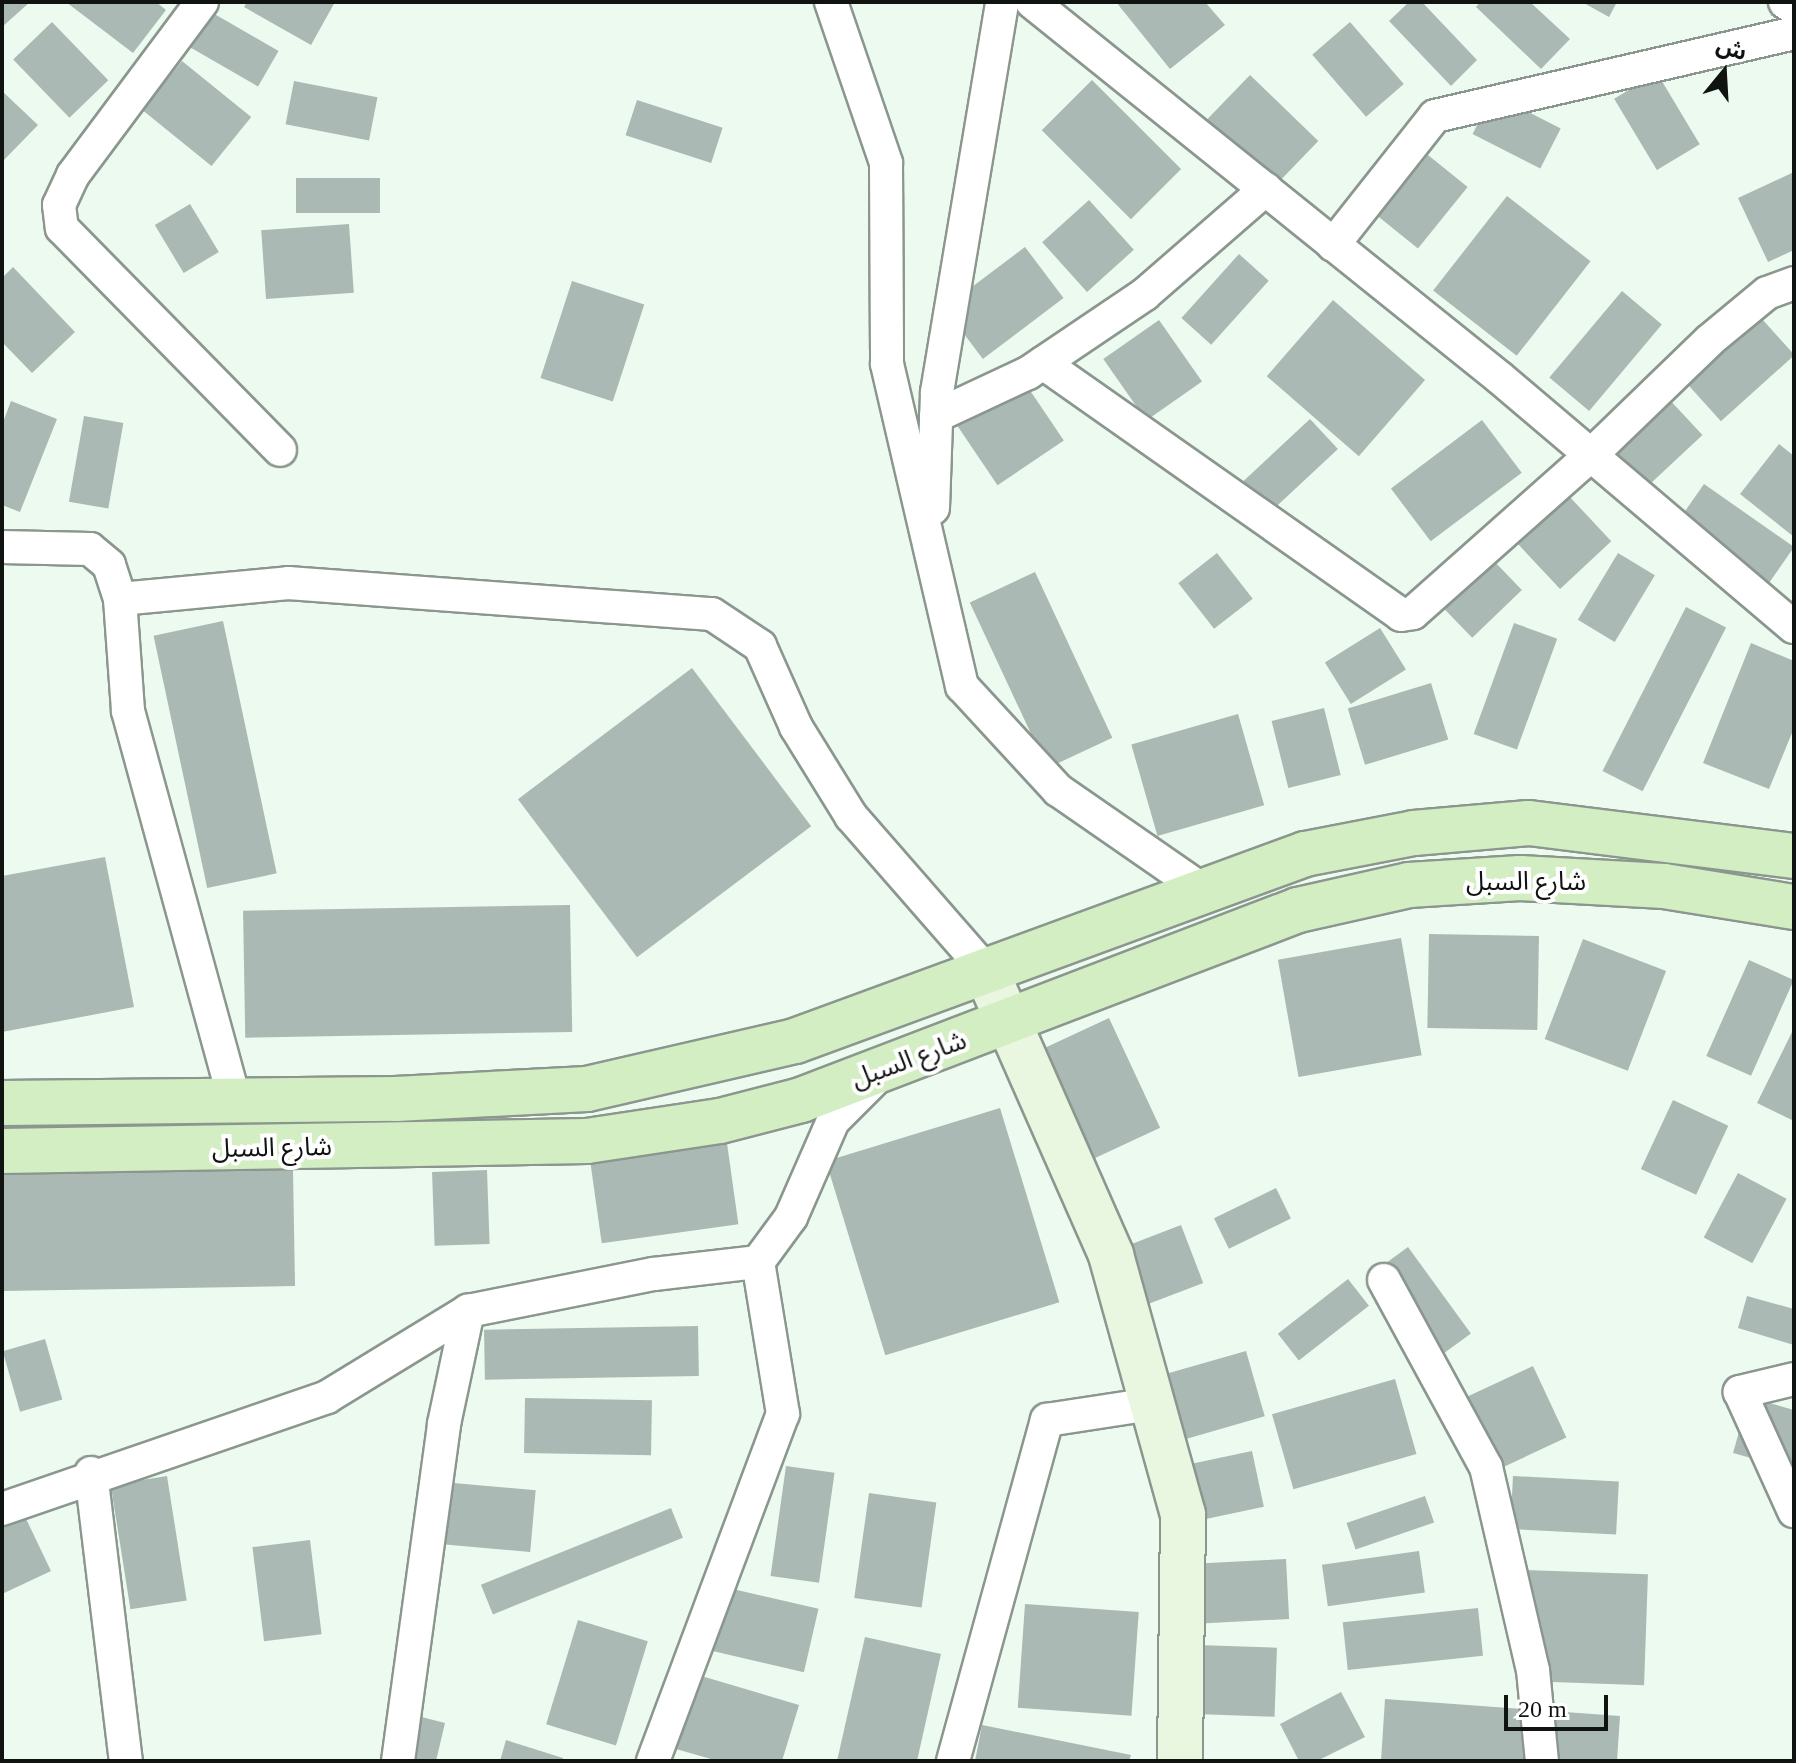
<!DOCTYPE html>
<html>
<head>
<meta charset="utf-8">
<style>
	body { margin:0 }
	#map { position:relative; width:1796px; height:1763px; overflow:hidden; background:#edfaf0; font-family:"Times New Roman","Noto Sans Arabic",serif }
	div>[style] { position:absolute }
	[style*='--x'] { left:calc(var(--x)*1px); top:calc(var(--y)*1px); width:calc(var(--w)*1px); rotate:calc(var(--a)*1deg) }
	.building>* { inset:0; background:#aab9b4; transform-origin:0 0 }
	.roads { filter:drop-shadow(2px 0 #8b978e) drop-shadow(-2px 0 #8b978e) drop-shadow(0 2px #8b978e) drop-shadow(0 -2px #8b978e) }
	.street>* { height:32px; margin:-16px; padding:0 16px; transform-origin:16px; border-radius:16px; background:#fff }
	.secondary>* { height:44px; margin:-22px; padding:0 22px; transform-origin:22px; border-radius:22px; background:#e9f7e1 }
	.primary>* { height:44px; margin:-22px; padding:0 22px; transform-origin:22px; border-radius:22px; background:#d4eec3 }
	span { translate:-50% -50%; white-space:nowrap; text-align:center; line-height:1.15; -webkit-text-stroke:8px #fff; paint-order:stroke }
	.street-label { font-size:26px; color:#101411 }
	.frame { position:absolute; inset:0; border:4px solid #101411; pointer-events:none }
	.north { position:absolute; left:1684px; top:32px; width:80px; height:80px; -webkit-text-stroke:6px #fff; paint-order:stroke; rotate:18deg; font-size:22px; font-weight:700; line-height:32px; text-align:center; color:#101411 }
	.north::after { content:''; display:block; margin:auto; width:28px; height:36px; background:#101411; clip-path:polygon(50% 0,100% 100%,50% 72%,0 100%) }
	.scale { position:absolute; left:1504px; top:1695px; width:104px; height:36px; box-sizing:border-box; border:4px solid #101411; border-top:0; padding-left:10px; font-size:24px; line-height:28px; white-space:nowrap; color:#101411; -webkit-text-stroke:6px #fff; paint-order:stroke }
</style>
</head>
<body>
<div id="map">
	<div class="building">
		<div style="clip-path:polygon(2px 2px,30px 2px,2px 27px)"></div>
		<div style="clip-path:polygon(66px 2px,156px 2px,166px 10px,133px 53px)"></div>
		<div style="clip-path:polygon(247px 2px,335px 2px,311px 45px,244px 7px)"></div>
		<div style="clip-path:polygon(1116px 2px,1205px 2px,1225px 25px,1170px 69px)"></div>
		<div style="clip-path:polygon(1409px 2px,1422px 2px,1477px 60px,1451px 86px,1389px 21px)"></div>
		<div style="clip-path:polygon(1480px 2px,1530px 2px,1570px 39px,1541px 69px,1476px 7px)"></div>
		<div style="clip-path:polygon(1582px 2px,1617px 2px,1609px 17px)"></div>
		<div style="left:211px;top:12px;width:78px;height:41px;rotate:30deg"></div>
		<div style="left:52px;top:22px;width:81px;height:54px;rotate:46deg"></div>
		<div style="left:1350px;top:22px;width:82px;height:50px;rotate:49deg"></div>
		<div style="left:182px;top:61px;width:89px;height:63px;rotate:39deg"></div>
		<div style="left:1657px;top:73px;width:83px;height:50px;rotate:59deg"></div>
		<div style="left:1250px;top:75px;width:95px;height:65px;rotate:44deg"></div>
		<div style="left:1092px;top:80px;width:126px;height:71px;rotate:45deg"></div>
		<div style="left:294px;top:81px;width:85px;height:44px;rotate:11deg"></div>
		<div style="clip-path:polygon(2px 91px,38px 125px,2px 162px)"></div>
		<div style="left:1493px;top:94px;width:76px;height:45px;rotate:27deg"></div>
		<div style="left:637px;top:100px;width:90px;height:37px;rotate:18deg"></div>
		<div style="left:1428px;top:155px;width:51px;height:79px;rotate:39deg"></div>
		<div style="clip-path:polygon(1794px 172px,1794px 250px,1768px 262px,1738px 198px)"></div>
		<div style="left:380px;top:178px;width:35px;height:84px;rotate:90deg"></div>
		<div style="left:1507px;top:196px;width:106px;height:120px;rotate:38deg"></div>
		<div style="left:1089px;top:200px;width:67px;height:63px;rotate:48deg"></div>
		<div style="left:190px;top:204px;width:56px;height:41px;rotate:59deg"></div>
		<div style="left:349px;top:224px;width:69px;height:88px;rotate:86deg"></div>
		<div style="left:1025px;top:247px;width:64px;height:101px;rotate:53deg"></div>
		<div style="left:1239px;top:254px;width:40px;height:86px;rotate:42deg"></div>
		<div style="clip-path:polygon(13px 267px,75px 332px,32px 373px,2px 342px,2px 278px)"></div>
		<div style="left:572px;top:281px;width:76px;height:102px;rotate:18deg"></div>
		<div style="left:1622px;top:291px;width:52px;height:113px;rotate:40deg"></div>
		<div style="left:1333px;top:300px;width:122px;height:101px;rotate:41deg"></div>
		<div style="left:1753px;top:309px;width:62px;height:99px;rotate:48deg"></div>
		<div style="left:1159px;top:320px;width:75px;height:68px;rotate:55deg"></div>
		<div style="left:1023px;top:380px;width:73px;height:80px;rotate:56deg"></div>
		<div style="left:1667px;top:397px;width:52px;height:79px;rotate:47deg"></div>
		<div style="clip-path:polygon(11px 401px,57px 419px,20px 512px,2px 505px,2px 425px)"></div>
		<div style="left:84px;top:416px;width:40px;height:87px;rotate:10deg"></div>
		<div style="left:1310px;top:419px;width:41px;height:99px;rotate:47deg"></div>
		<div style="left:1482px;top:420px;width:66px;height:114px;rotate:53deg"></div>
		<div style="clip-path:polygon(1779px 444px,1794px 456px,1794px 537px,1740px 494px)"></div>
		<div style="left:1704px;top:484px;width:110px;height:46px;rotate:35deg"></div>
		<div style="left:1569px;top:496px;width:62px;height:70px;rotate:47deg"></div>
		<div style="left:1217px;top:553px;width:58px;height:49px;rotate:52deg"></div>
		<div style="left:1618px;top:553px;width:43px;height:78px;rotate:31deg"></div>
		<div style="left:1492px;top:559px;width:43px;height:69px;rotate:46deg"></div>
		<div style="left:1035px;top:572px;width:183px;height:72px;rotate:65deg"></div>
		<div style="left:1686px;top:607px;width:45px;height:184px;rotate:27deg"></div>
		<div style="left:223px;top:621px;width:258px;height:71px;rotate:78deg"></div>
		<div style="left:1514px;top:623px;width:46px;height:118px;rotate:20deg"></div>
		<div style="left:1380px;top:628px;width:49px;height:65px;rotate:58deg"></div>
		<div style="clip-path:polygon(1751px 643px,1794px 661px,1794px 728px,1769px 789px,1703px 763px)"></div>
		<div style="left:692px;top:668px;width:198px;height:218px;rotate:53deg"></div>
		<div style="left:1431px;top:683px;width:59px;height:87px;rotate:73deg"></div>
		<div style="left:1324px;top:708px;width:69px;height:54px;rotate:76deg"></div>
		<div style="left:1238px;top:714px;width:95px;height:111px;rotate:74deg"></div>
		<div style="clip-path:polygon(105px 857px,134px 1007px,2px 1032px,2px 876px)"></div>
		<div style="left:570px;top:905px;width:127px;height:327px;rotate:89deg"></div>
		<div style="left:1429px;top:934px;width:110px;height:94px;rotate:1deg"></div>
		<div style="left:1401px;top:938px;width:119px;height:125px;rotate:80deg"></div>
		<div style="left:1583px;top:939px;width:89px;height:107px;rotate:21deg"></div>
		<div style="left:1749px;top:960px;width:49px;height:105px;rotate:24deg"></div>
		<div style="left:1109px;top:1018px;width:121px;height:80px;rotate:65deg"></div>
		<div style="clip-path:polygon(1794px 1028px,1794px 1121px,1757px 1103px)"></div>
		<div style="left:1673px;top:1100px;width:61px;height:76px;rotate:25deg"></div>
		<div style="left:1000px;top:1108px;width:203px;height:182px;rotate:73deg"></div>
		<div style="left:726px;top:1136px;width:89px;height:138px;rotate:82deg"></div>
		<div style="left:293px;top:1170px;width:116px;height:291px;rotate:89deg"></div>
		<div style="left:487px;top:1170px;width:74px;height:55px;rotate:88deg"></div>
		<div style="left:1738px;top:1173px;width:55px;height:73px;rotate:28deg"></div>
		<div style="left:1276px;top:1188px;width:34px;height:69px;rotate:64deg"></div>
		<div style="left:1181px;top:1225px;width:62px;height:66px;rotate:69deg"></div>
		<div style="left:1408px;top:1247px;width:107px;height:47px;rotate:54deg"></div>
		<div style="left:1348px;top:1279px;width:34px;height:89px;rotate:52deg"></div>
		<div style="clip-path:polygon(1747px 1296px,1794px 1309px,1794px 1345px,1738px 1328px)"></div>
		<div style="left:698px;top:1326px;width:50px;height:214px;rotate:89deg"></div>
		<div style="left:45px;top:1339px;width:63px;height:44px;rotate:74deg"></div>
		<div style="left:1246px;top:1351px;width:68px;height:81px;rotate:74deg"></div>
		<div style="left:1533px;top:1366px;width:79px;height:90px;rotate:65deg"></div>
		<div style="left:1395px;top:1379px;width:78px;height:128px;rotate:74deg"></div>
		<div style="clip-path:polygon(1749px 1397px,1794px 1410px,1794px 1470px,1733px 1453px)"></div>
		<div style="left:525px;top:1398px;width:127px;height:55px;rotate:1deg"></div>
		<div style="left:1252px;top:1451px;width:57px;height:69px;rotate:78deg"></div>
		<div style="left:786px;top:1466px;width:49px;height:111px;rotate:8deg"></div>
		<div style="left:167px;top:1476px;width:126px;height:57px;rotate:81deg"></div>
		<div style="left:1513px;top:1476px;width:106px;height:53px;rotate:3deg"></div>
		<div style="left:442px;top:1482px;width:94px;height:62px;rotate:5deg"></div>
		<div style="left:869px;top:1493px;width:68px;height:106px;rotate:8deg"></div>
		<div style="left:1425px;top:1496px;width:28px;height:83px;rotate:71deg"></div>
		<div style="clip-path:polygon(19px 1504px,51px 1571px,2px 1594px,2px 1512px)"></div>
		<div style="left:671px;top:1508px;width:32px;height:205px;rotate:68deg"></div>
		<div style="left:310px;top:1540px;width:95px;height:58px;rotate:83deg"></div>
		<div style="left:1419px;top:1551px;width:42px;height:98px;rotate:82deg"></div>
		<div style="left:1286px;top:1559px;width:60px;height:88px;rotate:87deg"></div>
		<div style="left:1523px;top:1570px;width:125px;height:111px;rotate:2deg"></div>
		<div style="left:724px;top:1587px;width:97px;height:65px;rotate:13deg"></div>
		<div style="left:1025px;top:1604px;width:114px;height:104px;rotate:4deg"></div>
		<div style="left:1478px;top:1608px;width:48px;height:136px;rotate:84deg"></div>
		<div style="left:578px;top:1620px;width:73px;height:109px;rotate:17deg"></div>
		<div style="clip-path:polygon(865px 1637px,941px 1654px,917px 1761px,837px 1761px)"></div>
		<div style="left:1198px;top:1645px;width:79px;height:69px;rotate:2deg"></div>
		<div style="clip-path:polygon(698px 1675px,799px 1705px,782px 1761px,718px 1761px,676px 1749px)"></div>
		<div style="clip-path:polygon(1341px 1692px,1365px 1737px,1317px 1761px,1299px 1761px,1280px 1724px)"></div>
		<div style="clip-path:polygon(1385px 1699px,1620px 1716px,1617px 1761px,1381px 1761px)"></div>
		<div style="clip-path:polygon(410px 1714px,445px 1723px,436px 1761px,399px 1761px)"></div>
		<div style="clip-path:polygon(982px 1725px,1131px 1755px,1129px 1761px,975px 1761px)"></div>
		<div style="clip-path:polygon(506px 1740px,563px 1758px,562px 1761px,500px 1761px)"></div>
	</div>
	<div class="roads">
		<div class="street">
			<div style="--x:202;--y:2;--w:216;--a:126.7"></div>
			<div style="--x:73;--y:175;--w:33;--a:115"></div>
			<div style="--x:59;--y:205;--w:23;--a:83"></div>
			<div style="--x:62;--y:228;--w:311;--a:45.5"></div>
			<div style="--x:831;--y:2;--w:170;--a:71.1"></div>
			<div style="--x:886;--y:163;--w:201;--a:89.7"></div>
			<div style="--x:887;--y:364;--w:331;--a:76.9"></div>
			<div style="--x:962;--y:686;--w:142;--a:47.3"></div>
			<div style="--x:1058;--y:790;--w:174;--a:34.7"></div>
			<div style="--x:1032;--y:2;--w:600;--a:38.78"></div>
			<div style="--x:1500;--y:378;--w:385;--a:40.3"></div>
			<div style="--x:1785;--y:2;--w:11;--a:34"></div>
			<div style="--x:1333;--y:245;--w:164;--a:-51.7"></div>
			<div style="--x:1435;--y:116;--w:368;--a:-13"></div>
			<div style="--x:1043;--y:363;--w:438;--a:35.1"></div>
			<div style="--x:1401;--y:615;--w:12;--a:-9"></div>
			<div style="--x:1413;--y:613;--w:238;--a:-41.6"></div>
			<div style="--x:1591;--y:455;--w:165;--a:-44"></div>
			<div style="--x:1710;--y:340;--w:74;--a:-39.5"></div>
			<div style="--x:1767;--y:293;--w:29;--a:-20"></div>
			<div style="--x:936;--y:416;--w:102;--a:-25.1"></div>
			<div style="--x:1028;--y:373;--w:141;--a:-34"></div>
			<div style="--x:1145;--y:294;--w:160;--a:-41"></div>
			<div style="--x:933;--y:508;--w:116;--a:-88"></div>
			<div style="--x:937;--y:392;--w:395;--a:-80.5"></div>
			<div style="--x:2;--y:547;--w:88;--a:1.3"></div>
			<div style="--x:90;--y:549;--w:25;--a:40"></div>
			<div style="--x:109;--y:565;--w:36;--a:72"></div>
			<div style="--x:120;--y:599;--w:112;--a:85.9"></div>
			<div style="--x:128;--y:711;--w:405;--a:74.7"></div>
			<div style="--x:120;--y:599;--w:169;--a:-5.4"></div>
			<div style="--x:288;--y:583;--w:425;--a:4.2"></div>
			<div style="--x:712;--y:614;--w:58;--a:33.7"></div>
			<div style="--x:760;--y:646;--w:89;--a:66"></div>
			<div style="--x:796;--y:727;--w:105;--a:58.3"></div>
			<div style="--x:851;--y:816;--w:206;--a:48.9"></div>
			<div style="--x:1384;--y:1280;--w:213;--a:61.4"></div>
			<div style="--x:1486;--y:1467;--w:208;--a:77"></div>
			<div style="--x:1533;--y:1670;--w:91;--a:84.4"></div>
			<div style="--x:1794;--y:1379;--w:56;--a:166.5"></div>
			<div style="--x:1740;--y:1392;--w:131;--a:65.6"></div>
			<div style="--x:91;--y:1473;--w:290;--a:83.1"></div>
			<div style="--x:2;--y:1509;--w:344;--a:-19"></div>
			<div style="--x:327;--y:1397;--w:165;--a:-31.4"></div>
			<div style="--x:468;--y:1311;--w:190;--a:-11.3"></div>
			<div style="--x:654;--y:1274;--w:105;--a:-6.6"></div>
			<div style="--x:758;--y:1262;--w:56;--a:-53.7"></div>
			<div style="--x:791;--y:1217;--w:105;--a:-66.4"></div>
			<div style="--x:833;--y:1121;--w:65;--a:-45"></div>
			<div style="--x:398;--y:1761;--w:340;--a:-82.2"></div>
			<div style="--x:444;--y:1424;--w:116;--a:-78"></div>
			<div style="--x:653;--y:1761;--w:371;--a:-69.5"></div>
			<div style="--x:783;--y:1414;--w:154;--a:-99.3"></div>
			<div style="--x:953;--y:1761;--w:354;--a:-74.6"></div>
			<div style="--x:1047;--y:1420;--w:106;--a:-8.7"></div>
		</div>
		<div class="secondary">
			<div style="--x:986;--y:971;--w:310;--a:66.2"></div>
			<div style="--x:1111;--y:1255;--w:269;--a:74.5"></div>
			<div style="--x:1183;--y:1514;--w:247;--a:90.7"></div>
		</div>
		<div class="primary">
			<div style="--x:2;--y:1103;--w:394;--a:-0.6"></div>
			<div style="--x:396;--y:1099;--w:191;--a:-3"></div>
			<div style="--x:587;--y:1089;--w:213;--a:-13"></div>
			<div style="--x:795;--y:1041;--w:543;--a:-20.14"></div>
			<div style="--x:1305;--y:854;--w:111;--a:-10.9"></div>
			<div style="--x:1414;--y:833;--w:115;--a:-5"></div>
			<div style="--x:1529;--y:823;--w:267;--a:7.1"></div>
			<div style="--x:2;--y:1151;--w:585;--a:-0.98"></div>
			<div style="--x:587;--y:1141;--w:134;--a:-8.6"></div>
			<div style="--x:720;--y:1121;--w:84;--a:-14.5"></div>
			<div style="--x:801;--y:1100;--w:532;--a:-20.92"></div>
			<div style="--x:1298;--y:910;--w:114;--a:-12.7"></div>
			<div style="--x:1409;--y:885;--w:111;--a:-3.6"></div>
			<div style="--x:1520;--y:878;--w:144;--a:3.2"></div>
			<div style="--x:1664;--y:886;--w:132;--a:9.2"></div>
		</div>
	</div>
	<div class="street-label">
		<span style="left:1526px;top:882px">شارع السبل</span>
		<span style="left:909px;top:1060px;rotate:-20deg">شارع السبل</span>
		<span style="left:272px;top:1148px;rotate:-1deg">شارع السبل</span>
	</div>
	<div class="frame"></div>
	<div class="north">ش</div>
	<div class="scale">20 m</div>
</div>
</body>
</html>
